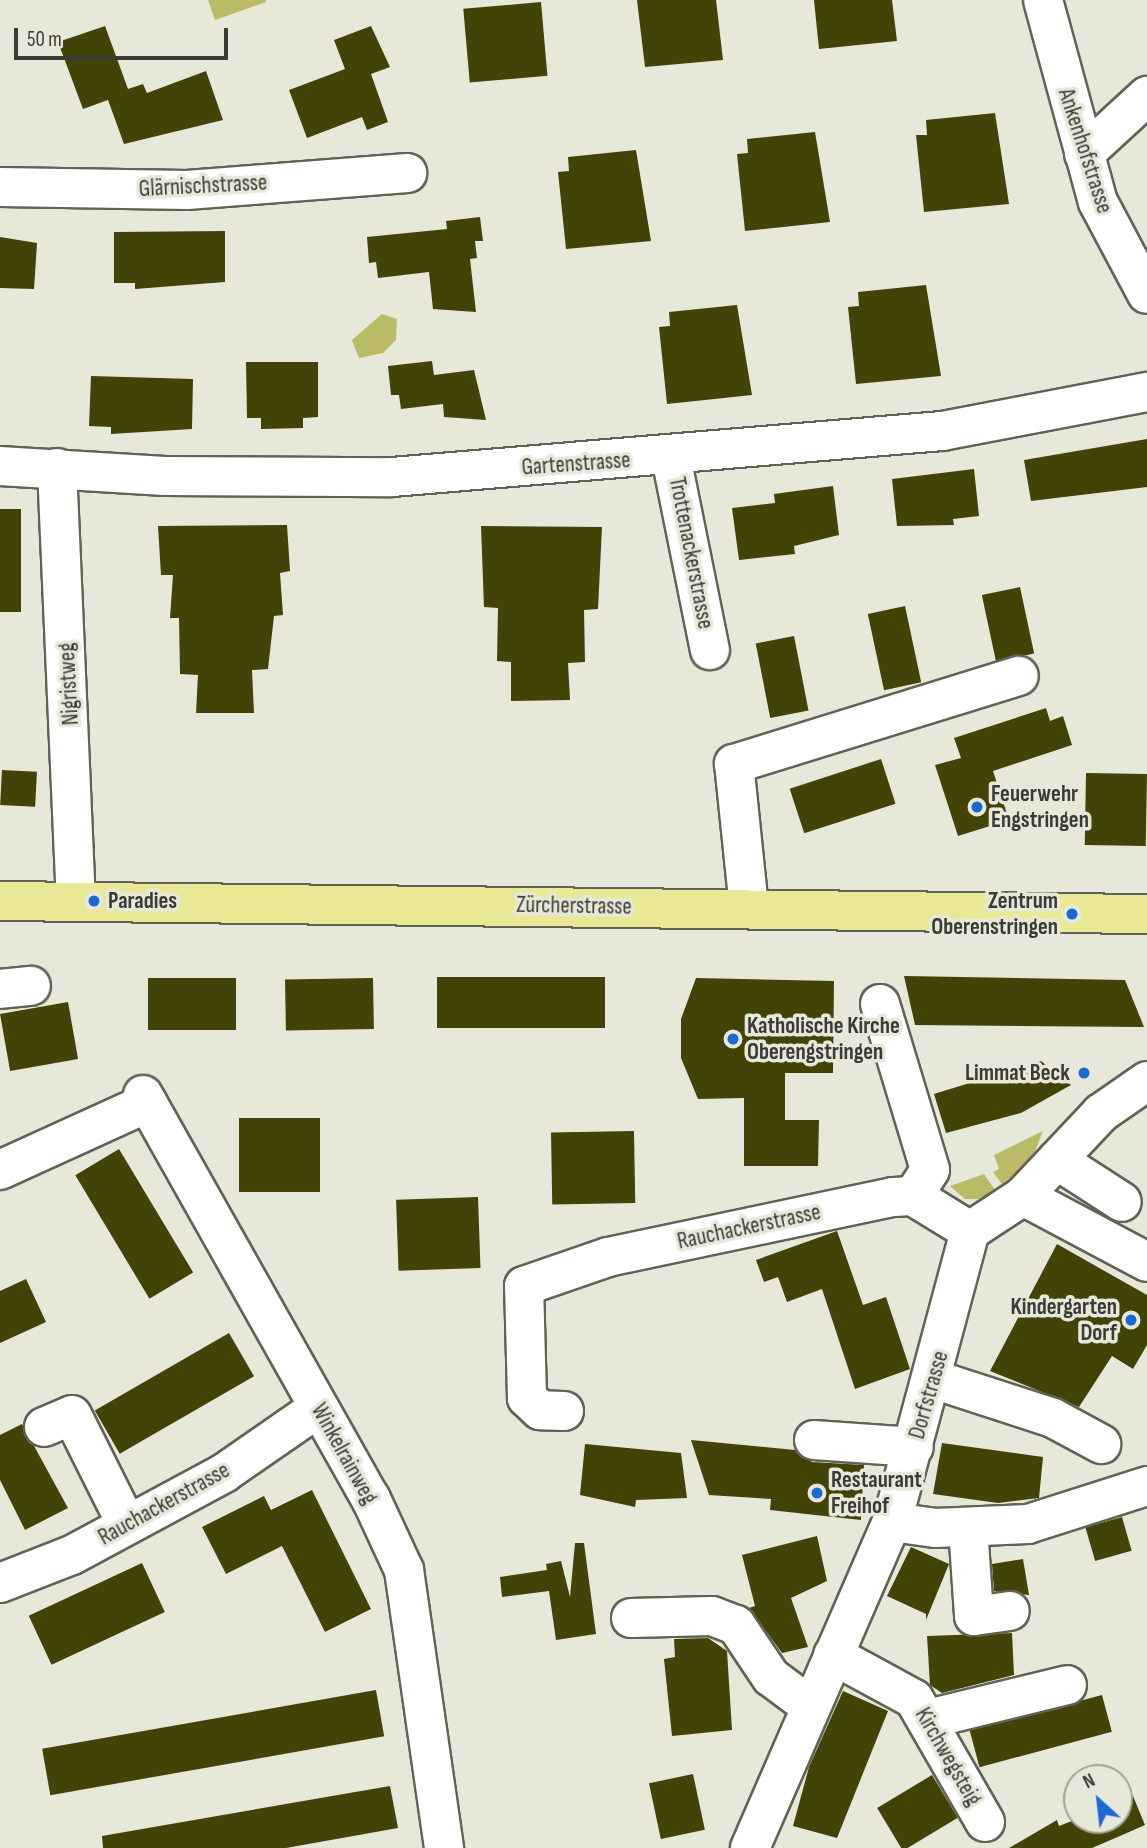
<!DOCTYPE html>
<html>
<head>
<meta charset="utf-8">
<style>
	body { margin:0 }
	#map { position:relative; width:1147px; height:1848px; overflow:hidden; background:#e7e8d9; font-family:"Sofia Sans Condensed",sans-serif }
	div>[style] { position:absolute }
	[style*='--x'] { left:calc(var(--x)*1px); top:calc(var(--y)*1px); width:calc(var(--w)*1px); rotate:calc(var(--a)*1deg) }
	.green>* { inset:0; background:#bbba66 }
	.building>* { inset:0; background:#434207; transform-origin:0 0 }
	.roads { filter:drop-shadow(2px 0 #626255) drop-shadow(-2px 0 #626255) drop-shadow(0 2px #626255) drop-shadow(0 -2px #626255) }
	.minor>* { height:38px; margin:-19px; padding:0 19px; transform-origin:19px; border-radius:19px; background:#fff }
	.major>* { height:38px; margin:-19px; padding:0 19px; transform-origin:19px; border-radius:19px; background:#e9e894 }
	.dots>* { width:19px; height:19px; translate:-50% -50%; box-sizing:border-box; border:4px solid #e7e8d9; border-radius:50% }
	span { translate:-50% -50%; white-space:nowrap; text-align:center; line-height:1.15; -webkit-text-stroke:7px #e7e8d9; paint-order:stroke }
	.street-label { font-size:23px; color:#3b3b35 }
	.poi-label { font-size:23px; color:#3b3b35; font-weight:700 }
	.left { translate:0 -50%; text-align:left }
	.right { translate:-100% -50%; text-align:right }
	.north { position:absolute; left:1063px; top:1764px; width:70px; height:70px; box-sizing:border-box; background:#e7e8d9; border:2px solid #a2a397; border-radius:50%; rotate:333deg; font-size:19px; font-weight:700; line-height:28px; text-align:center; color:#3b3b35 }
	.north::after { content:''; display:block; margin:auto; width:24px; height:32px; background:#1d69d4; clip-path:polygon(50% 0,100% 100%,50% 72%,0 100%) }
	.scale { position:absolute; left:14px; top:28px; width:214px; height:32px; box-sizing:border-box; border:4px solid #3b3b35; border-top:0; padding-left:9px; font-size:21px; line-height:24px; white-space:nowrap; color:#3b3b35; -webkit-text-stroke:5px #e7e8d9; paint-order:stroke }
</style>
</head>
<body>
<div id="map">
	<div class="green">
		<div style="clip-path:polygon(208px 0,266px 0,266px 2px,215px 20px)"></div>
		<div style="clip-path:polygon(382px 314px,397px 319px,396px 340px,383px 353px,359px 358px,352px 340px)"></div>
		<div style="clip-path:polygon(1043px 1131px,1031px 1162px,1002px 1184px,993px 1172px,999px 1169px,994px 1155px)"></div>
		<div style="clip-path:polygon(984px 1174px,995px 1190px,979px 1199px,965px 1199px,950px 1186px)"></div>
	</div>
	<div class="building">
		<div style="clip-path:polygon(637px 0,716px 0,723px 60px,645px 67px)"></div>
		<div style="clip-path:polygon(814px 0,892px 0,897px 41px,819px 49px)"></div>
		<div style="left:541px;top:2px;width:74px;height:78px;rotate:85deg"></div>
		<div style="clip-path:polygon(105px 26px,128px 89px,143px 84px,147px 93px,206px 71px,223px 120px,124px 144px,108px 100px,83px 109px,58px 42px)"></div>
		<div style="clip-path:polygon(371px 26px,390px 67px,371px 74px,388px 122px,367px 130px,362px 117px,307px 138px,289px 90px,345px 69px,334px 40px)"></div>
		<div style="clip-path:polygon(995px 113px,1009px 204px,924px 212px,916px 135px,927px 135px,926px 120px)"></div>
		<div style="clip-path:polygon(815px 132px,830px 222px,745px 231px,737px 154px,748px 153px,747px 139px)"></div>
		<div style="clip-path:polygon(636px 150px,651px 241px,566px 249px,558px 172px,569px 171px,568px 157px)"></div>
		<div style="clip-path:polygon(480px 217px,483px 241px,475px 241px,477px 258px,470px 259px,476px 312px,433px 309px,429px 272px,378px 278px,376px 262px,369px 263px,367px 237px,447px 229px,446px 221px)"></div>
		<div style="clip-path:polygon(225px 231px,225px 282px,135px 289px,135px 283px,114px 283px,114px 232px)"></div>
		<div style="clip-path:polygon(0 237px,37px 243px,34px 289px,0 288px)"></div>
		<div style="clip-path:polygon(926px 285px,941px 376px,856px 384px,848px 307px,859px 306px,858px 292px)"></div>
		<div style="clip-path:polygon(737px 305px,752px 395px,667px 404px,659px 327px,670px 326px,669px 312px)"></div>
		<div style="clip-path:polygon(432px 361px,434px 375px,474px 370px,486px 420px,444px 417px,443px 404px,401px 409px,399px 395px,391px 395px,388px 366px)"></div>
		<div style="clip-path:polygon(246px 362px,318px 362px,318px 417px,303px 418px,303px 428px,261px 429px,261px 418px,247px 418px)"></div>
		<div style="clip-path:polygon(91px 376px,193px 379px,192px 429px,111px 434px,111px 427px,89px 426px)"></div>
		<div style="clip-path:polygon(1147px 439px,1147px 487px,1031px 501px,1024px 460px)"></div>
		<div style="clip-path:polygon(974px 469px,979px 516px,953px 519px,954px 525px,897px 526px,892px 479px)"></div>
		<div style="clip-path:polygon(833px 486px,839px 535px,794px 546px,795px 554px,739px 560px,732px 508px,775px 503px,774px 494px)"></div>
		<div style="left:0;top:509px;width:21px;height:103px"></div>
		<div style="clip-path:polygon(287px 525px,290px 571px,280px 573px,283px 615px,274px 616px,268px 669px,252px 670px,254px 713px,196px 713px,198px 675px,180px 674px,179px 618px,170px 618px,173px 575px,161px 575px,158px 526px)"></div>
		<div style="clip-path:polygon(481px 526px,602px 527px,598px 609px,584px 610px,585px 662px,568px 663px,570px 700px,511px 701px,511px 662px,497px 661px,498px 608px,484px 607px)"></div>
		<div style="left:1020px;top:587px;width:68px;height:39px;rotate:78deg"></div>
		<div style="left:905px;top:606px;width:78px;height:38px;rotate:78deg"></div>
		<div style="left:794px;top:636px;width:76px;height:39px;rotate:79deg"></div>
		<div style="clip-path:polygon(1046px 708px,1050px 721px,1063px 716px,1072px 745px,993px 771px,1009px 820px,958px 836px,935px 765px,961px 758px,954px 738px)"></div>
		<div style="left:881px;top:759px;width:47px;height:96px;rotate:72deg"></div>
		<div style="left:2px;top:770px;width:35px;height:35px;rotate:3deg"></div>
		<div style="left:1086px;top:773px;width:61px;height:72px;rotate:1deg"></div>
		<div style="clip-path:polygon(904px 976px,1125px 980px,1144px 1027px,915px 1025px)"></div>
		<div style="left:605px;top:977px;width:51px;height:168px;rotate:90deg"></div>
		<div style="left:236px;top:978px;width:52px;height:88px;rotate:90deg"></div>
		<div style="left:373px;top:978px;width:51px;height:88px;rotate:89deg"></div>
		<div style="clip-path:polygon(696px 978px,834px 981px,833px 1073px,785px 1073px,785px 1120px,819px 1120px,818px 1166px,744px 1166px,744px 1098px,698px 1099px,681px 1058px,681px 1019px)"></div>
		<div style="left:68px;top:1002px;width:58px;height:69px;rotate:80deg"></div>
		<div style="clip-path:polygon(1041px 1061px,1071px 1085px,1021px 1113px,946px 1133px,934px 1094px)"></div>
		<div style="left:239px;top:1118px;width:81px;height:74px"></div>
		<div style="left:634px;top:1131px;width:72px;height:83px;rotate:89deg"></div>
		<div style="left:119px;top:1149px;width:144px;height:51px;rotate:59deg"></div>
		<div style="left:478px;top:1197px;width:71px;height:82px;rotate:88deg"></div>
		<div style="clip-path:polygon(837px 1231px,863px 1305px,886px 1297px,910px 1369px,855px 1389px,822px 1289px,787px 1302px,778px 1277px,764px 1282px,756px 1260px)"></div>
		<div style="clip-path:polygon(1057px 1244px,1147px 1295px,1147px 1345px,1133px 1369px,1112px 1356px,1079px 1407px,990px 1371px)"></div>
		<div style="clip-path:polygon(26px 1279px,46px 1322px,0 1343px,0 1291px)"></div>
		<div style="left:229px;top:1333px;width:50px;height:155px;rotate:60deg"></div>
		<div style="clip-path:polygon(22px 1424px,68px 1508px,25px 1530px,0 1480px,0 1435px)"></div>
		<div style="clip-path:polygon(691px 1440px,795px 1450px,812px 1462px,864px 1465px,861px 1520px,770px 1510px,771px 1499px,709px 1495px)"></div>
		<div style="clip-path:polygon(942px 1443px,1043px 1457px,1039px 1498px,998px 1503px,933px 1494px)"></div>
		<div style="clip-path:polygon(585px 1444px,681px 1453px,687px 1498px,636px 1500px,635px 1507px,580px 1495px)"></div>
		<div style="clip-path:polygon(312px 1490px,371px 1609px,325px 1632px,282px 1546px,226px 1574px,202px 1527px,264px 1496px,271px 1510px)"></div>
		<div style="left:1122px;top:1517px;width:35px;height:38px;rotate:74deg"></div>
		<div style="clip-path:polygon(817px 1536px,827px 1581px,791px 1598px,808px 1647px,782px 1653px,749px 1608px,755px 1606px,742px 1555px)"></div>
		<div style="clip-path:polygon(575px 1543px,584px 1543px,596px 1634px,556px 1640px,549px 1591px,502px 1597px,500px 1577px,547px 1570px,546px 1564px,561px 1561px,570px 1597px)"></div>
		<div style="clip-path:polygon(911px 1547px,949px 1564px,926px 1620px,926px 1614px,887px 1596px)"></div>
		<div style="clip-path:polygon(1023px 1559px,1029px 1595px,994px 1591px,992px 1564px)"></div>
		<div style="left:142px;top:1563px;width:54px;height:125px;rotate:65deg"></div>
		<div style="clip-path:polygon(1012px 1633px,1014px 1675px,942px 1693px,930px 1685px,927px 1636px)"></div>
		<div style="clip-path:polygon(708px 1638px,727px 1651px,732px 1730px,672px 1736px,664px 1659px,675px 1657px,674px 1639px)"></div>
		<div style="left:376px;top:1690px;width:47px;height:339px;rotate:80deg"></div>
		<div style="clip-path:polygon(843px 1691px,888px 1711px,837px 1838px,793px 1826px,809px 1767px)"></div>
		<div style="left:1102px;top:1695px;width:38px;height:137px;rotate:75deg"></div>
		<div style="left:693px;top:1774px;width:57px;height:45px;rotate:78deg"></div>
		<div style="left:932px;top:1775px;width:50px;height:64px;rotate:59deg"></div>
		<div style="clip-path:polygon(390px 1786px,398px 1828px,286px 1848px,103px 1848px,102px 1836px)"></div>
		<div style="clip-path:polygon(1133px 1796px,1145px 1825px,1120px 1836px,1092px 1848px,1009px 1848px,1057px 1820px,1059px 1826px,1077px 1819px,1119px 1820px,1119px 1801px)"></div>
	</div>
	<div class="roads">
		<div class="minor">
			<div style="--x:1043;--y:0;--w:209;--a:74.8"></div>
			<div style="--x:1098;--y:202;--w:104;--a:62"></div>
			<div style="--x:1084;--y:154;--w:86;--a:-42.6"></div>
			<div style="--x:0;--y:187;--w:187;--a:0.9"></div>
			<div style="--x:187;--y:190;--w:221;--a:-4.4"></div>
			<div style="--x:671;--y:457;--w:197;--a:78.6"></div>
			<div style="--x:0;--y:466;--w:165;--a:3.5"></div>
			<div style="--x:165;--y:476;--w:227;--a:0.3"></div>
			<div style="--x:392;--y:477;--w:552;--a:-4.78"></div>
			<div style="--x:942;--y:431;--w:209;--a:-10.8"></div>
			<div style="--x:57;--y:468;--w:433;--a:87.5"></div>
			<div style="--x:749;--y:908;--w:145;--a:-95.9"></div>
			<div style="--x:734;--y:764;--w:298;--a:-17.2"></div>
			<div style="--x:0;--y:989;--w:31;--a:-6"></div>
			<div style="--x:880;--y:1004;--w:173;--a:73.2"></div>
			<div style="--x:930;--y:1170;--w:31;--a:123"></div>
			<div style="--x:143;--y:1095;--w:464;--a:60.6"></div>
			<div style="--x:371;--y:1499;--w:78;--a:65.1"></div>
			<div style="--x:404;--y:1570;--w:281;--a:81.8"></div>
			<div style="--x:1057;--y:1160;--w:77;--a:32.9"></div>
			<div style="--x:0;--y:1170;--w:162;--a:-24.5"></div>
			<div style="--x:1023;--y:1196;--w:140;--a:28"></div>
			<div style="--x:933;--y:1379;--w:126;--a:18"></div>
			<div style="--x:1053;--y:1418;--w:55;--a:28.4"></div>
			<div style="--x:564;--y:1411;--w:24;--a:-178"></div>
			<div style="--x:540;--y:1410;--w:18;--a:-137"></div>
			<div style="--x:527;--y:1398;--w:112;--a:-91.5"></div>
			<div style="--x:524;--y:1286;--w:89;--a:-19"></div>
			<div style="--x:608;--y:1257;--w:291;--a:-11.9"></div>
			<div style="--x:893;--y:1197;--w:20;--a:-3"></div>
			<div style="--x:913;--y:1196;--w:67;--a:31.6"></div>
			<div style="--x:44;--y:1427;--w:30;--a:-23"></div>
			<div style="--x:72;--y:1415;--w:123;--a:63.4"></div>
			<div style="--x:814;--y:1440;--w:100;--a:4"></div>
			<div style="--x:892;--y:1522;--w:43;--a:7.9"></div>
			<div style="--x:935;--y:1528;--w:93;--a:-2.5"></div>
			<div style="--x:1028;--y:1524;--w:125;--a:-17.7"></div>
			<div style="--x:968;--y:1527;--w:89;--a:86.1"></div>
			<div style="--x:974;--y:1616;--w:36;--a:-8"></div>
			<div style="--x:0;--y:1583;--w:77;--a:-21.3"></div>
			<div style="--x:72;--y:1555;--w:173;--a:-28.3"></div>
			<div style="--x:224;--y:1473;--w:114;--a:-34.7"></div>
			<div style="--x:631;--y:1618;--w:81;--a:-1.4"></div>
			<div style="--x:712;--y:1616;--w:26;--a:21"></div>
			<div style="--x:736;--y:1625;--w:63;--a:56.1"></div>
			<div style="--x:771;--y:1677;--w:49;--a:36.6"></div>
			<div style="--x:833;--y:1655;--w:92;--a:28.5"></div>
			<div style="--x:914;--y:1699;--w:142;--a:60"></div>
			<div style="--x:928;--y:1719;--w:143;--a:-13.7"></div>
			<div style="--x:750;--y:1848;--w:356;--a:-66.5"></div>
			<div style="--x:892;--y:1522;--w:301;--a:-75"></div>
			<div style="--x:970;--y:1231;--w:64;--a:-33.4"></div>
			<div style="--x:1023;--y:1196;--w:114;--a:-46.8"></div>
			<div style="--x:1101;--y:1113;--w:56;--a:-34.8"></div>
		</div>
		<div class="major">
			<div style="--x:0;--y:901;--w:1147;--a:0.65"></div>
		</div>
	</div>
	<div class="dots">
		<div style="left:977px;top:807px;background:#1d69d4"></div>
		<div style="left:94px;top:901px;background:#1d69d4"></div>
		<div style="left:1072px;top:914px;background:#1d69d4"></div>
		<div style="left:733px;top:1039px;background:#1d69d4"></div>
		<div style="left:1084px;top:1073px;background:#1d69d4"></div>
		<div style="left:1131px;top:1320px;background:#1d69d4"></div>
		<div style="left:817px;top:1493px;background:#1d69d4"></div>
	</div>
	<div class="street-label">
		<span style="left:1085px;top:151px;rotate:72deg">Ankenhofstrasse</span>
		<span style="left:203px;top:186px;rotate:-3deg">Glärnischstrasse</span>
		<span style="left:576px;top:464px;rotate:-4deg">Gartenstrasse</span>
		<span style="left:691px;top:553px;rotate:79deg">Trottenackerstrasse</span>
		<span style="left:69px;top:684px;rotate:-93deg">Nigristweg</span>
		<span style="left:574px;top:906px;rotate:1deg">Zürcherstrasse</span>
		<span style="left:749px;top:1227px;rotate:-12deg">Rauchackerstrasse</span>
		<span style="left:929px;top:1395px;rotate:-74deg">Dorfstrasse</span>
		<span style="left:344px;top:1454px;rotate:61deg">Winkelrainweg</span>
		<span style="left:164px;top:1504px;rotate:-29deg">Rauchackerstrasse</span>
		<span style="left:948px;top:1757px;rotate:60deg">Kirchwegsteig</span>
	</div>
	<div class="poi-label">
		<span class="left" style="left:991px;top:807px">Feuerwehr<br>Engstringen</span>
		<span class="left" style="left:108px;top:901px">Paradies</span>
		<span class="right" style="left:1058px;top:914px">Zentrum<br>Oberenstringen</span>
		<span class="left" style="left:747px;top:1039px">Katholische Kirche<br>Oberengstringen</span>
		<span class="right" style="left:1070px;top:1073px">Limmat Beck</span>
		<span class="right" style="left:1117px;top:1320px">Kindergarten<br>Dorf</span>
		<span class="left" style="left:831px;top:1493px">Restaurant<br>Freihof</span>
	</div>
	<div class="north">N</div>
	<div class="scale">50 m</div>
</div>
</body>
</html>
